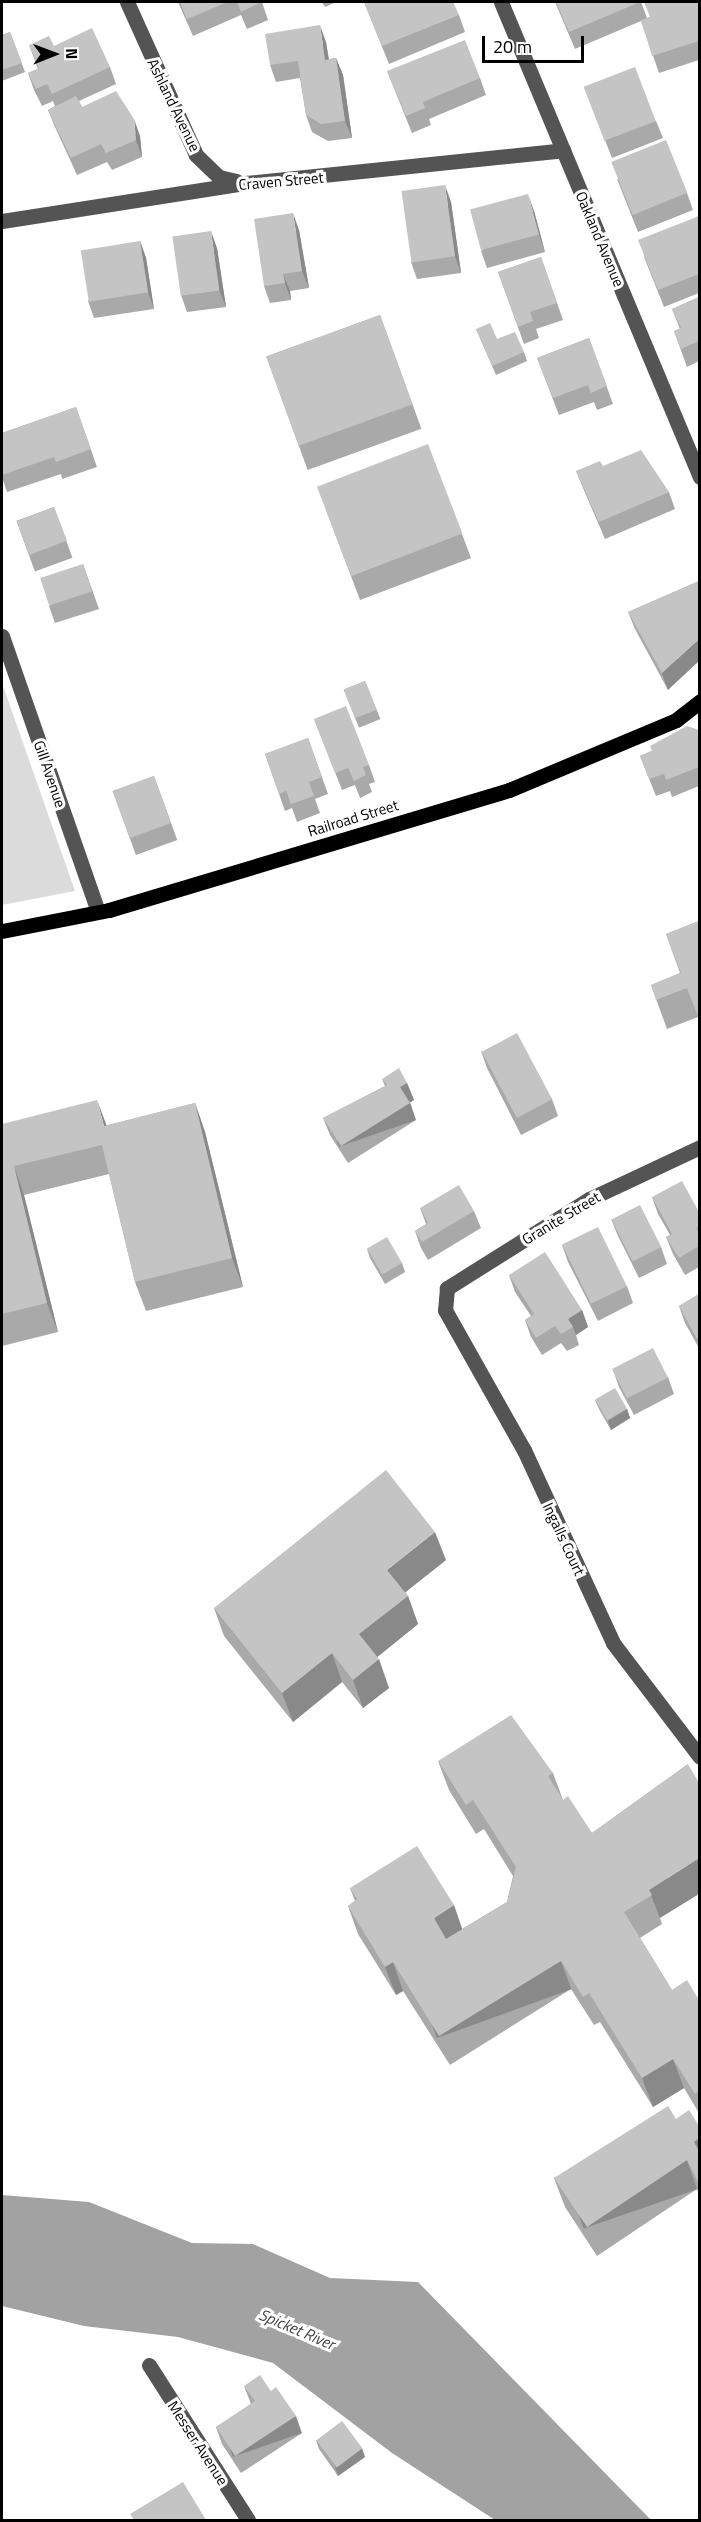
<!DOCTYPE html>
<html>
<head>
<meta charset="utf-8">
<style>
	body { margin:0 }
	#map { position:relative; width:701px; height:2522px; overflow:hidden; background:#fff; font-family:"Titillium Web",sans-serif }
	div>[style] { position:absolute }
	[style*='--x'] { left:calc(var(--x)*1px); top:calc(var(--y)*1px); width:calc(var(--w)*1px); rotate:calc(var(--a)*1deg) }
	.green>* { inset:0; background:#dbdbdb }
	.water>* { inset:0; background:#a2a2a2 }
	.minor>* { height:15px; margin:-7.5px; padding:0 7.5px; transform-origin:7.5px; border-radius:7.5px; background:#545454 }
	.major>* { height:15px; margin:-7.5px; padding:0 7.5px; transform-origin:7.5px; border-radius:7.5px; background:#000 }
	.wall>* { inset:0; background:#a9a9a9; transform-origin:0 0 }
	.shaded-wall>* { inset:0; background:#898989; transform-origin:0 0 }
	.building>* { inset:0; background:#c4c4c4; transform-origin:0 0 }
	span { translate:-50% -50%; white-space:nowrap; text-align:center; line-height:1.15; -webkit-text-stroke:6px #fff; paint-order:stroke }
	.street-label { font-size:15px; color:#000 }
	.water-label { font-size:16px; color:#434343; font-style:italic }
	.frame { position:absolute; inset:0; border:3px solid #000; pointer-events:none }
	.north { position:absolute; left:24px; top:24px; width:60px; height:60px; -webkit-text-stroke:4px #fff; paint-order:stroke; rotate:89deg; font-size:16px; font-weight:700; line-height:24px; text-align:center; color:#000 }
	.north::after { content:''; display:block; margin:auto; width:21px; height:27px; background:#000; clip-path:polygon(50% 0,100% 100%,50% 72%,0 100%) }
	.scale { position:absolute; left:482px; top:36px; width:102px; height:27px; box-sizing:border-box; border:3px solid #000; border-top:0; padding-left:8px; font-size:18px; line-height:21px; white-space:nowrap; color:#000; -webkit-text-stroke:4px #fff; paint-order:stroke }
</style>
</head>
<body>
<div id="map">
	<div class="green">
		<div style="clip-path:polygon(2px 683px,75px 891px,2px 905px)"></div>
	</div>
	<div class="water">
		<div style="clip-path:polygon(2px 2195px,89px 2202px,192px 2243px,253px 2244px,330px 2278px,418px 2282px,651px 2520px,495px 2520px,392px 2453px,273px 2363px,178px 2337px,84px 2326px,2px 2306px)"></div>
	</div>
	<div class="minor">
		<div style="--x:127;--y:2;--w:168;--a:65.7"></div>
		<div style="--x:196;--y:155;--w:32;--a:44"></div>
		<div style="--x:219;--y:177;--w:18;--a:13"></div>
		<div style="--x:501;--y:2;--w:515;--a:67.27"></div>
		<div style="--x:2;--y:221;--w:247;--a:-8.9"></div>
		<div style="--x:246;--y:183;--w:319;--a:-5.9"></div>
		<div style="--x:2;--y:636;--w:291;--a:70.8"></div>
		<div style="--x:700;--y:1147;--w:123;--a:154.9"></div>
		<div style="--x:589;--y:1199;--w:168;--a:147.9"></div>
		<div style="--x:447;--y:1288;--w:22;--a:95"></div>
		<div style="--x:445;--y:1310;--w:161;--a:60.6"></div>
		<div style="--x:524;--y:1450;--w:213;--a:65.2"></div>
		<div style="--x:613;--y:1643;--w:143;--a:52.7"></div>
		<div style="--x:149;--y:2365;--w:184;--a:57.4"></div>
	</div>
	<div class="major">
		<div style="--x:2;--y:931;--w:109;--a:-11.1"></div>
		<div style="--x:109;--y:910;--w:418;--a:-16.7"></div>
		<div style="--x:509;--y:790;--w:181;--a:-22.7"></div>
		<div style="--x:676;--y:720;--w:31;--a:-38"></div>
	</div>
	<div class="wall">
		<div style="clip-path:polygon(178px 2px,262px 2px,268px 20px,247px 29px,241px 15px,193px 36px)"></div>
		<div style="clip-path:polygon(322px 2px,336px 2px,325px 7px)"></div>
		<div style="clip-path:polygon(364px 2px,459px 15px,465px 32px,389px 64px)"></div>
		<div style="clip-path:polygon(555px 2px,641px 2px,647px 18px,699px 2px,699px 60px,659px 73px,641px 21px,575px 49px)"></div>
		<div style="clip-path:polygon(10px 32px,25px 72px,2px 81px,2px 35px)"></div>
		<div style="clip-path:polygon(326px 42px,329px 59px,336px 58px,343px 75px,352px 138px,328px 141px,312px 132px,306px 115px,300px 78px,276px 82px,270px 65px)"></div>
		<div style="clip-path:polygon(29px 45px,54px 46px,110px 67px,116px 84px,79px 101px,82px 107px,140px 136px,142px 157px,112px 170px,107px 162px,77px 175px,55px 127px,48px 110px,55px 106px,53px 101px,42px 106px,34px 90px,28px 73px,38px 69px)"></div>
		<div style="clip-path:polygon(387px 71px,480px 78px,486px 95px,429px 119px,431px 125px,412px 133px)"></div>
		<div style="clip-path:polygon(584px 87px,656px 121px,663px 138px,612px 158px)"></div>
		<div style="clip-path:polygon(617px 179px,687px 193px,693px 210px,638px 232px)"></div>
		<div style="clip-path:polygon(451px 202px,461px 273px,417px 279px,411px 262px)"></div>
		<div style="clip-path:polygon(534px 211px,545px 252px,487px 268px,481px 251px)"></div>
		<div style="clip-path:polygon(699px 216px,699px 293px,664px 307px,644px 257px)"></div>
		<div style="clip-path:polygon(299px 230px,309px 288px,290px 291px,291px 300px,270px 303px,264px 286px)"></div>
		<div style="clip-path:polygon(140px 241px,146px 258px,154px 309px,94px 318px,88px 301px)"></div>
		<div style="clip-path:polygon(217px 248px,226px 307px,187px 312px,181px 295px)"></div>
		<div style="clip-path:polygon(541px 257px,563px 320px,536px 329px,539px 338px,524px 344px,498px 272px)"></div>
		<div style="clip-path:polygon(699px 297px,699px 361px,687px 367px,674px 331px,680px 329px,672px 309px)"></div>
		<div style="left:380px;top:315px;width:121px;height:121px;rotate:70deg"></div>
		<div style="clip-path:polygon(476px 329px,524px 352px,527px 361px,496px 375px)"></div>
		<div style="clip-path:polygon(589px 338px,613px 404px,597px 410px,594px 402px,559px 415px,537px 358px)"></div>
		<div style="clip-path:polygon(76px 407px,97px 467px,62px 479px,61px 474px,7px 492px,2px 477px,2px 433px)"></div>
		<div style="clip-path:polygon(603px 466px,669px 492px,675px 509px,605px 539px,583px 488px,576px 471px)"></div>
		<div style="left:54px;top:507px;width:54px;height:40px;rotate:70deg"></div>
		<div style="clip-path:polygon(326px 510px,462px 534px,471px 558px,360px 600px)"></div>
		<div style="clip-path:polygon(83px 564px,99px 609px,55px 623px,49px 606px)"></div>
		<div style="clip-path:polygon(699px 581px,668px 690px,635px 629px,628px 612px)"></div>
		<div style="left:365px;top:681px;width:41px;height:23px;rotate:68deg"></div>
		<div style="clip-path:polygon(314px 719px,369px 765px,375px 782px,369px 784px,372px 792px,360px 798px,355px 785px,342px 790px)"></div>
		<div style="clip-path:polygon(699px 730px,699px 786px,672px 797px,670px 791px,656px 796px,640px 756px)"></div>
		<div style="clip-path:polygon(308px 738px,328px 794px,315px 799px,320px 813px,297px 822px,292px 808px,285px 811px,265px 754px)"></div>
		<div style="left:154px;top:776px;width:68px;height:44px;rotate:70deg"></div>
		<div style="clip-path:polygon(699px 921px,699px 1021px,698px 1017px,667px 1029px,651px 985px,680px 973px,666px 934px)"></div>
		<div style="clip-path:polygon(481px 1051px,552px 1099px,558px 1116px,521px 1135px,487px 1068px)"></div>
		<div style="clip-path:polygon(382px 1079px,407px 1083px,414px 1100px,410px 1102px,416px 1120px,348px 1163px,330px 1135px,323px 1118px,385px 1086px)"></div>
		<div style="clip-path:polygon(195px 1103px,205px 1132px,243px 1287px,146px 1311px,135px 1282px,109px 1174px,24px 1195px,58px 1332px,2px 1346px,2px 1152px)"></div>
		<div style="clip-path:polygon(652px 1197px,699px 1212px,699px 1267px,685px 1275px,673px 1254px,666px 1237px,670px 1235px,658px 1214px)"></div>
		<div style="clip-path:polygon(420px 1208px,474px 1211px,481px 1228px,428px 1260px,421px 1248px,415px 1231px,426px 1224px)"></div>
		<div style="clip-path:polygon(611px 1219px,661px 1247px,667px 1264px,639px 1278px,618px 1236px)"></div>
		<div style="clip-path:polygon(562px 1245px,627px 1286px,633px 1303px,598px 1321px,568px 1262px)"></div>
		<div style="clip-path:polygon(367px 1249px,402px 1263px,405px 1272px,385px 1284px,370px 1258px)"></div>
		<div style="clip-path:polygon(509px 1275px,582px 1310px,588px 1327px,576px 1335px,579px 1345px,567px 1351px,561px 1343px,542px 1355px,531px 1337px,525px 1320px,531px 1316px,515px 1292px)"></div>
		<div style="clip-path:polygon(699px 1294px,699px 1348px,685px 1323px,679px 1306px)"></div>
		<div style="clip-path:polygon(613px 1370px,668px 1377px,674px 1394px,634px 1415px,619px 1387px)"></div>
		<div style="clip-path:polygon(595px 1400px,627px 1409px,630px 1418px,611px 1430px,599px 1409px)"></div>
		<div style="clip-path:polygon(446px 1560px,405px 1592px,408px 1596px,418px 1624px,377px 1657px,389px 1688px,363px 1708px,342px 1682px,293px 1722px,224px 1636px,214px 1608px)"></div>
		<div style="clip-path:polygon(438px 1761px,553px 1773px,563px 1800px,592px 1833px,688px 1764px,660px 1918px,662px 1924px,640px 1938px,672px 1990px,699px 2000px,699px 2113px,684px 2088px,653px 2107px,600px 2022px,594px 2025px,571px 1989px,450px 2065px,403px 1991px,396px 1995px,358px 1934px,348px 1906px,355px 1901px,350px 1888px,462px 1929px,507px 1902px,513px 1876px,484px 1829px,476px 1834px,449px 1790px)"></div>
		<div style="clip-path:polygon(676px 2119px,699px 2126px,699px 2193px,697px 2189px,597px 2256px,565px 2207px,554px 2178px)"></div>
		<div style="clip-path:polygon(244px 2386px,271px 2391px,302px 2433px,241px 2473px,222px 2444px,216px 2427px,251px 2404px)"></div>
		<div style="clip-path:polygon(316px 2440px,365px 2457px,338px 2476px,319px 2449px)"></div>
	</div>
	<div class="shaded-wall">
		<div style="clip-path:polygon(320px 25px,326px 42px,331px 77px,325px 60px)"></div>
		<div style="clip-path:polygon(336px 58px,343px 75px,352px 138px,345px 121px)"></div>
		<div style="clip-path:polygon(134px 119px,140px 136px,142px 157px,136px 140px)"></div>
		<div style="clip-path:polygon(445px 185px,451px 202px,461px 273px,455px 256px)"></div>
		<div style="clip-path:polygon(528px 194px,534px 211px,545px 252px,539px 235px)"></div>
		<div style="clip-path:polygon(293px 213px,299px 230px,309px 288px,302px 271px)"></div>
		<div style="clip-path:polygon(211px 231px,217px 248px,226px 307px,219px 290px)"></div>
		<div style="clip-path:polygon(140px 241px,146px 258px,154px 309px,148px 292px)"></div>
		<div style="clip-path:polygon(283px 274px,290px 291px,291px 300px,285px 283px)"></div>
		<div style="clip-path:polygon(699px 639px,699px 661px,668px 690px,662px 673px)"></div>
		<div style="clip-path:polygon(407px 1083px,414px 1100px,406px 1105px,400px 1087px)"></div>
		<div style="clip-path:polygon(97px 1100px,108px 1129px,104px 1126px)"></div>
		<div style="clip-path:polygon(195px 1103px,205px 1132px,243px 1287px,232px 1258px)"></div>
		<div style="left:410px;top:1103px;width:18px;height:81px;rotate:71deg"></div>
		<div style="clip-path:polygon(14px 1166px,24px 1195px,58px 1332px,47px 1303px)"></div>
		<div style="clip-path:polygon(582px 1310px,588px 1327px,576px 1335px,573px 1327px,568px 1319px)"></div>
		<div style="clip-path:polygon(627px 1409px,630px 1418px,611px 1430px,608px 1421px)"></div>
		<div style="clip-path:polygon(435px 1532px,446px 1560px,397px 1599px,387px 1570px)"></div>
		<div style="clip-path:polygon(408px 1596px,418px 1624px,370px 1663px,359px 1634px)"></div>
		<div style="clip-path:polygon(332px 1653px,342px 1682px,293px 1722px,282px 1693px)"></div>
		<div style="clip-path:polygon(379px 1659px,389px 1688px,363px 1708px,353px 1680px)"></div>
		<div style="clip-path:polygon(699px 1858px,699px 1894px,660px 1918px,649px 1890px)"></div>
		<div style="clip-path:polygon(454px 1905px,464px 1934px,444px 1947px,434px 1918px)"></div>
		<div style="left:561px;top:1961px;width:30px;height:143px;rotate:70deg"></div>
		<div style="clip-path:polygon(393px 1962px,403px 1991px,396px 1995px,385px 1967px)"></div>
		<div style="clip-path:polygon(673px 2059px,684px 2088px,653px 2107px,642px 2078px)"></div>
		<div style="clip-path:polygon(699px 2138px,699px 2157px,694px 2142px)"></div>
		<div style="left:687px;top:2160px;width:31px;height:120px;rotate:71deg"></div>
		<div style="left:296px;top:2416px;width:18px;height:73px;rotate:71deg"></div>
		<div style="clip-path:polygon(362px 2448px,365px 2457px,338px 2476px,335px 2467px)"></div>
	</div>
	<div class="building">
		<div style="clip-path:polygon(180px 2px,228px 2px,187px 19px)"></div>
		<div style="clip-path:polygon(237px 2px,262px 2px,241px 12px)"></div>
		<div style="clip-path:polygon(364px 2px,453px 2px,459px 15px,382px 46px)"></div>
		<div style="clip-path:polygon(556px 2px,640px 2px,569px 32px)"></div>
		<div style="clip-path:polygon(644px 2px,699px 2px,699px 41px,652px 56px,641px 20px,650px 17px)"></div>
		<div style="clip-path:polygon(320px 25px,325px 60px,336px 58px,345px 121px,321px 124px,306px 115px,298px 61px,270px 65px,265px 34px)"></div>
		<div style="clip-path:polygon(92px 28px,110px 67px,52px 94px,47px 84px,36px 89px,28px 73px,39px 68px,29px 45px,49px 36px,54px 46px)"></div>
		<div style="clip-path:polygon(10px 32px,22px 63px,2px 70px,2px 35px)"></div>
		<div style="clip-path:polygon(465px 40px,480px 78px,423px 102px,425px 108px,406px 116px,387px 71px)"></div>
		<div style="left:635px;top:67px;width:58px;height:55px;rotate:69deg"></div>
		<div style="clip-path:polygon(116px 91px,134px 119px,136px 140px,106px 153px,101px 144px,71px 158px,48px 110px,76px 96px,82px 107px)"></div>
		<div style="left:666px;top:140px;width:57px;height:59px;rotate:68deg"></div>
		<div style="left:445px;top:185px;width:72px;height:44px;rotate:82deg"></div>
		<div style="left:528px;top:194px;width:42px;height:60px;rotate:75deg"></div>
		<div style="clip-path:polygon(293px 213px,302px 271px,283px 274px,285px 283px,264px 286px,254px 219px)"></div>
		<div style="clip-path:polygon(699px 216px,699px 274px,658px 290px,638px 240px)"></div>
		<div style="left:211px;top:231px;width:60px;height:39px;rotate:82deg"></div>
		<div style="left:140px;top:241px;width:52px;height:60px;rotate:81deg"></div>
		<div style="clip-path:polygon(541px 257px,557px 303px,530px 312px,533px 321px,518px 327px,498px 272px)"></div>
		<div style="clip-path:polygon(699px 297px,699px 341px,681px 349px,674px 331px,681px 328px,672px 309px)"></div>
		<div style="left:380px;top:315px;width:95px;height:121px;rotate:70deg"></div>
		<div style="clip-path:polygon(490px 323px,497px 339px,515px 332px,524px 352px,492px 366px,476px 329px)"></div>
		<div style="clip-path:polygon(589px 338px,607px 386px,591px 393px,588px 385px,553px 398px,537px 358px)"></div>
		<div style="clip-path:polygon(76px 407px,91px 449px,56px 462px,54px 457px,2px 475px,2px 433px)"></div>
		<div style="left:428px;top:444px;width:96px;height:119px;rotate:69deg"></div>
		<div style="clip-path:polygon(641px 450px,669px 492px,599px 522px,576px 471px,600px 461px,603px 466px)"></div>
		<div style="left:54px;top:507px;width:36px;height:40px;rotate:69deg"></div>
		<div style="left:83px;top:564px;width:29px;height:45px;rotate:72deg"></div>
		<div style="clip-path:polygon(699px 581px,699px 639px,662px 673px,628px 612px)"></div>
		<div style="left:365px;top:681px;width:31px;height:23px;rotate:68deg"></div>
		<div style="clip-path:polygon(346px 706px,369px 765px,363px 767px,366px 775px,354px 781px,348px 768px,335px 773px,314px 719px)"></div>
		<div style="clip-path:polygon(687px 726px,699px 730px,699px 767px,666px 780px,664px 774px,649px 779px,640px 756px,652px 751px,650px 746px)"></div>
		<div style="clip-path:polygon(308px 738px,322px 777px,309px 782px,314px 796px,291px 804px,286px 791px,279px 794px,265px 754px)"></div>
		<div style="left:154px;top:776px;width:50px;height:44px;rotate:70deg"></div>
		<div style="clip-path:polygon(699px 921px,699px 1019px,687px 988px,656px 1000px,651px 985px,681px 973px,666px 934px)"></div>
		<div style="left:517px;top:1033px;width:75px;height:40px;rotate:62deg"></div>
		<div style="clip-path:polygon(399px 1068px,407px 1083px,400px 1087px,410px 1103px,341px 1146px,323px 1118px,387px 1085px,382px 1079px)"></div>
		<div style="clip-path:polygon(97px 1100px,104px 1126px,195px 1103px,232px 1258px,135px 1282px,102px 1145px,14px 1166px,47px 1303px,2px 1314px,2px 1152px,3px 1152px,2px 1144px,2px 1124px)"></div>
		<div style="clip-path:polygon(682px 1181px,699px 1212px,699px 1226px,696px 1228px,699px 1234px,699px 1246px,679px 1258px,666px 1237px,672px 1234px,652px 1197px)"></div>
		<div style="clip-path:polygon(459px 1185px,474px 1211px,422px 1242px,415px 1231px,428px 1223px,420px 1208px)"></div>
		<div style="left:640px;top:1205px;width:47px;height:32px;rotate:63deg"></div>
		<div style="left:598px;top:1227px;width:66px;height:40px;rotate:64deg"></div>
		<div style="left:387px;top:1237px;width:30px;height:23px;rotate:60deg"></div>
		<div style="clip-path:polygon(545px 1252px,582px 1310px,568px 1319px,573px 1327px,561px 1334px,555px 1326px,536px 1338px,525px 1320px,534px 1314px,509px 1275px)"></div>
		<div style="clip-path:polygon(699px 1294px,699px 1337px,697px 1339px,679px 1306px)"></div>
		<div style="left:653px;top:1348px;width:33px;height:46px;rotate:63deg"></div>
		<div style="left:615px;top:1388px;width:24px;height:23px;rotate:60deg"></div>
		<div style="clip-path:polygon(386px 1470px,435px 1532px,387px 1570px,408px 1596px,359px 1634px,379px 1659px,353px 1680px,332px 1653px,282px 1693px,214px 1608px)"></div>
		<div style="clip-path:polygon(511px 1715px,553px 1773px,548px 1776px,563px 1800px,568px 1796px,592px 1833px,688px 1764px,699px 1783px,699px 1858px,649px 1890px,652px 1895px,624px 1912px,672px 1990px,687px 1980px,699px 2000px,699px 2091px,695px 2094px,673px 2059px,642px 2078px,589px 1993px,583px 1997px,561px 1961px,439px 2036px,393px 1962px,385px 1967px,348px 1906px,357px 1899px,350px 1888px,417px 1846px,454px 1905px,434px 1918px,446px 1939px,507px 1902px,516px 1867px,473px 1800px,466px 1805px,438px 1761px)"></div>
		<div style="clip-path:polygon(668px 2106px,676px 2119px,689px 2110px,699px 2126px,699px 2138px,694px 2142px,699px 2151px,699px 2184px,687px 2160px,587px 2227px,554px 2178px)"></div>
		<div style="clip-path:polygon(260px 2375px,271px 2391px,276px 2387px,296px 2416px,235px 2456px,216px 2427px,255px 2401px,244px 2386px)"></div>
		<div style="left:342px;top:2421px;width:34px;height:32px;rotate:53deg"></div>
		<div style="clip-path:polygon(183px 2482px,206px 2520px,134px 2520px,130px 2514px)"></div>
	</div>
	<div class="street-label">
		<span style="left:174px;top:105px;rotate:64deg">Ashland Avenue</span>
		<span style="left:281px;top:181px;rotate:-5deg">Craven Street</span>
		<span style="left:600px;top:239px;rotate:67deg">Oakland Avenue</span>
		<span style="left:50px;top:774px;rotate:71deg">Gill Avenue</span>
		<span style="left:353px;top:818px;rotate:-17deg">Railroad Street</span>
		<span style="left:561px;top:1218px;rotate:-31deg">Granite Street</span>
		<span style="left:564px;top:1539px;rotate:65deg">Ingalls Court</span>
		<span style="left:198px;top:2443px;rotate:57deg">Messer Avenue</span>
	</div>
	<div class="water-label">
		<span style="left:297px;top:2329px;rotate:23deg">Spicket River</span>
	</div>
	<div class="frame"></div>
	<div class="north">N</div>
	<div class="scale">20 m</div>
</div>
</body>
</html>
